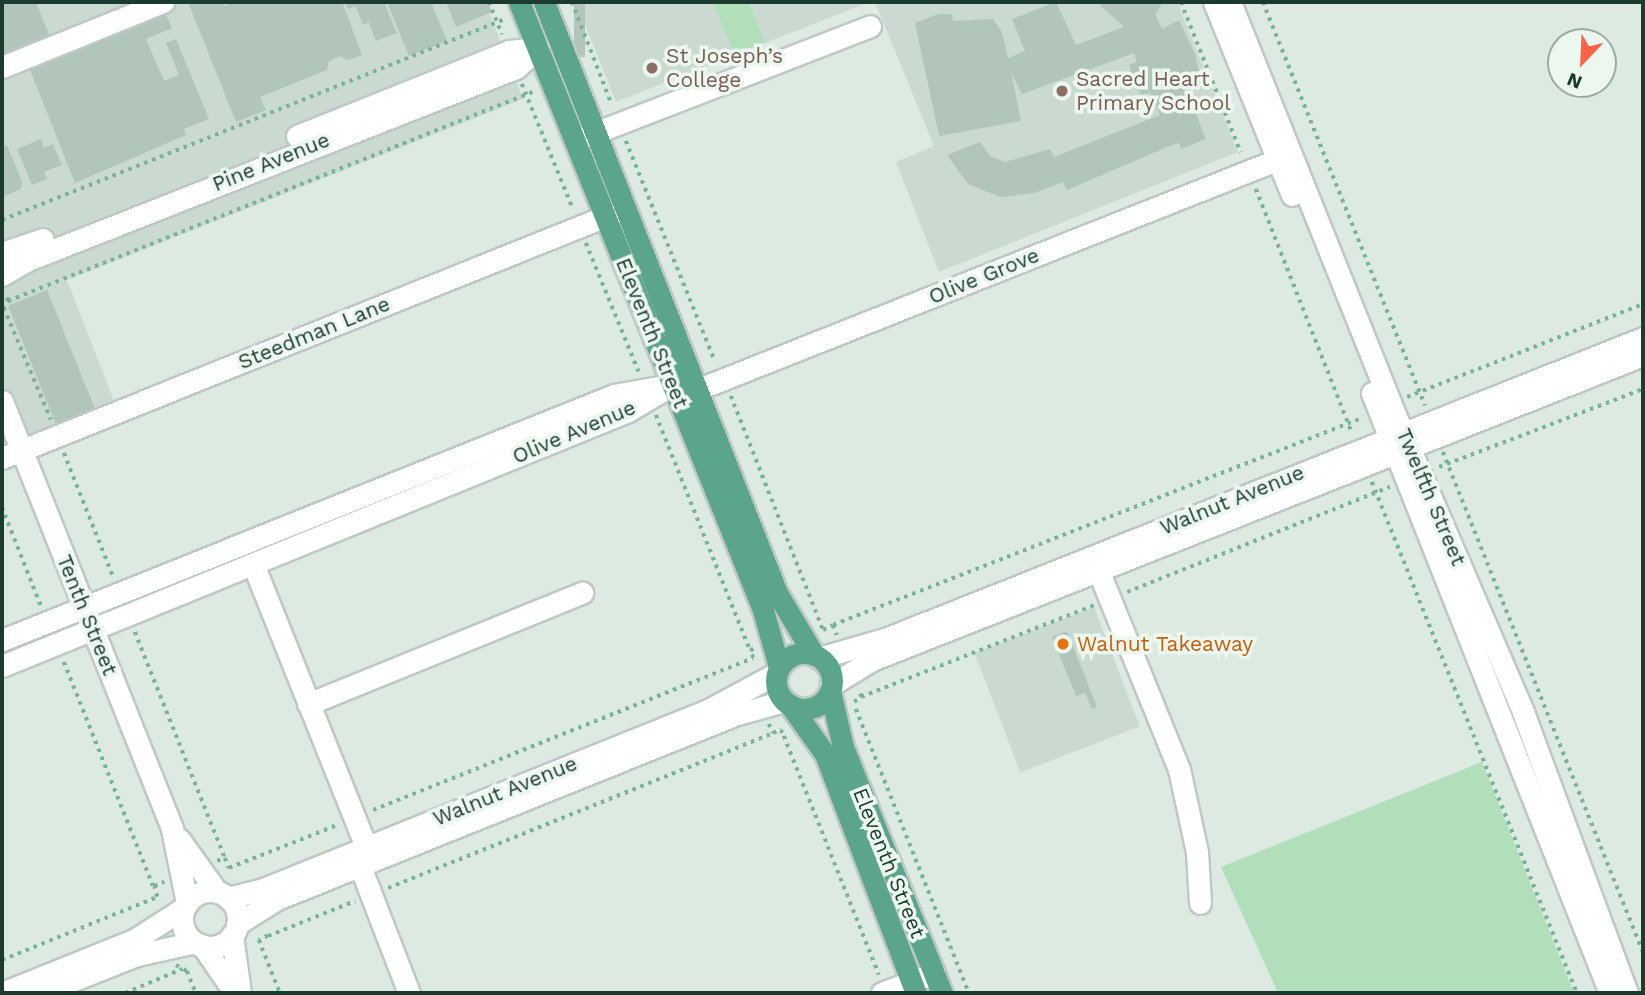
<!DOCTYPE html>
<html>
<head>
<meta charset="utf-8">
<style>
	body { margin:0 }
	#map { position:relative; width:1645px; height:995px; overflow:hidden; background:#dceae2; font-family:"Work Sans",sans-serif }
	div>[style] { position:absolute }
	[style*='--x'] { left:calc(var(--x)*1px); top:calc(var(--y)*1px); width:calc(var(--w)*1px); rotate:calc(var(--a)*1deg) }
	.built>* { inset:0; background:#cadad1; transform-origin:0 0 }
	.green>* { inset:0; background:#b1dfb9 }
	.building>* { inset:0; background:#b1c5bb; transform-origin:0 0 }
	.path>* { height:3.5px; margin-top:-1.75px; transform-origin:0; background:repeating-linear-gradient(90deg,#78b29a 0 3.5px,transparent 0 8.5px) }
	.roads { filter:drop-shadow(2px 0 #bfc8c5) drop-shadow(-2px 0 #bfc8c5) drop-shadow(0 2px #bfc8c5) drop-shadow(0 -2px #bfc8c5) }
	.minor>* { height:21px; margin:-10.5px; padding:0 10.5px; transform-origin:10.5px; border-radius:10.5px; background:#fff }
	.minor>.ring { margin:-10.5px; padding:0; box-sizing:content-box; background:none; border:21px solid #fff; border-radius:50% }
	.major>* { height:21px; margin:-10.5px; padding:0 10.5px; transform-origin:10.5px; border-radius:10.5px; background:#5ba58b }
	.major>.ring { margin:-10.5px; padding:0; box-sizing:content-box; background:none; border:21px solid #5ba58b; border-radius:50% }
	.dots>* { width:19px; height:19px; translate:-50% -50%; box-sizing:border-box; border:4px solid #ecf7f0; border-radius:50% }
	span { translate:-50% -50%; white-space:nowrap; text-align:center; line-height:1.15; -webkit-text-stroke:7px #ecf7f0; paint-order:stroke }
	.education-label { font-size:21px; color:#785e54 }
	.left { translate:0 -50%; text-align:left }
	.street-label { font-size:21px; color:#1c3b2f }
	.food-label { font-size:21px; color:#c56008 }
	.frame { position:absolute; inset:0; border:4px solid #1c3b2f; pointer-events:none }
	.north { position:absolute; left:1547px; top:28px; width:70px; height:70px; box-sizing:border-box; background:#ecf7f0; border:2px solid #99aca3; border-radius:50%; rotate:203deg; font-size:19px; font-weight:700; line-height:28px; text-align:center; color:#1c3b2f }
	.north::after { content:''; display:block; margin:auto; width:24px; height:32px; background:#ff6145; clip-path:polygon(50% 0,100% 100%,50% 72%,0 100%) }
</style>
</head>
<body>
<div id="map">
	<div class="built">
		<div style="clip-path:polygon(2px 2px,485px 2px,523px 99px,67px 280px,121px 419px,2px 467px)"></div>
		<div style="clip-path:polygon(576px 2px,869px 2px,616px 102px)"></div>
		<div style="clip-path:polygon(875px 2px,1177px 2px,1238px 152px,939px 272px,896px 162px,934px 146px)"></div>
		<div style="left:1094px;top:607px;width:128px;height:128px;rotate:69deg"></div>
	</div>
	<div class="green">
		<div style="clip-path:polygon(713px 2px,748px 2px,765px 42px,734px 53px)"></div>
		<div style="clip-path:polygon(1482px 762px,1574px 993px,1278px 993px,1221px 867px)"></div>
	</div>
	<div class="building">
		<div style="clip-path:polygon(2px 2px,36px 2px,51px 39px,2px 58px)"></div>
		<div style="clip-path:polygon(188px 2px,222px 2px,224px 6px,235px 2px,342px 2px,362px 55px,348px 60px,340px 56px,329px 61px,327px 70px,260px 97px,266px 110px,236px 122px)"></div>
		<div style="clip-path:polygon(345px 2px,384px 2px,397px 33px,376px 41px,369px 22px,363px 25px,356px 6px,348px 9px)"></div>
		<div style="clip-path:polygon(387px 2px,431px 2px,447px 41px,409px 56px)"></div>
		<div style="clip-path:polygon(446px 2px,488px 2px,492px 12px,456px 27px)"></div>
		<div style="left:574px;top:2px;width:11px;height:55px"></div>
		<div style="clip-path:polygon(1056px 2px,1076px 45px,1124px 27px,1100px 5px,1103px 2px,1162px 4px,1155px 14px,1162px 29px,1179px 20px,1195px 54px,1199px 73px,1182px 78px,1206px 139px,1181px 149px,1179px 143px,1172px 145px,1067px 190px,1063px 182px,1034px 193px,1000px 197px,968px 184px,947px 155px,980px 142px,990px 156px,1005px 162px,1050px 149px,1054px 157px,1160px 115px,1150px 92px,1142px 95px,1131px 82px,1130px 64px,1137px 62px,1134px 53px,1022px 94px,1011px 72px,1021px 121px,939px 136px,915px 23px,938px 14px,952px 14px,953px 21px,993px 19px,1002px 32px,1008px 58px,1025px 51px,1012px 19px)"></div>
		<div style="clip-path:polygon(165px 13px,172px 28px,146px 39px,164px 81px,179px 75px,166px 43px,176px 39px,209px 119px,184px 129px,186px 135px,75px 183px,28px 65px)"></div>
		<div style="clip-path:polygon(41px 139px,44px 148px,53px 144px,62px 165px,44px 172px,47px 179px,32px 185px,17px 149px)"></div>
		<div style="clip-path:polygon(7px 145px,22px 182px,21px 189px,2px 197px,2px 147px)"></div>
		<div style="left:47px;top:290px;width:132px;height:42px;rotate:68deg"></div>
		<div style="clip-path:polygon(1067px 631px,1097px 707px,1092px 709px,1085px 693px,1076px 696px,1052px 637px)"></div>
	</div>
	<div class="path">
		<div style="--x:489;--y:2;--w:35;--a:68"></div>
		<div style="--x:572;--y:2;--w:110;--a:68.8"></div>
		<div style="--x:1181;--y:2;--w:162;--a:68.3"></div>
		<div style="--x:1263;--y:2;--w:435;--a:68.1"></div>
		<div style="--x:522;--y:84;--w:135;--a:67.8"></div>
		<div style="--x:626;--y:141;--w:237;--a:68"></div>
		<div style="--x:1256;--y:189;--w:262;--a:68.5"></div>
		<div style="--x:2;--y:220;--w:542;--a:-21.78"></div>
		<div style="--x:586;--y:243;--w:139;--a:67.7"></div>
		<div style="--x:8;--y:301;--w:567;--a:-21.73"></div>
		<div style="--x:4;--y:308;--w:121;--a:67.2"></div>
		<div style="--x:2;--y:309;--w:10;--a:-53"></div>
		<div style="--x:8;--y:301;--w:8;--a:-113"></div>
		<div style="--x:731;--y:396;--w:251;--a:68.5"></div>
		<div style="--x:823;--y:630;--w:11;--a:-27"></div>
		<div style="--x:833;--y:625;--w:11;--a:68"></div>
		<div style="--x:1407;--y:397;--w:254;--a:-21.5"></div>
		<div style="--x:656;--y:415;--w:253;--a:68.2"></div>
		<div style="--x:1443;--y:452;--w:539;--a:68.2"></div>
		<div style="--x:64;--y:453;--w:132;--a:68.3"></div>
		<div style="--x:1439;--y:467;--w:218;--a:-20.9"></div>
		<div style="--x:1372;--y:482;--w:551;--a:68.14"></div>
		<div style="--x:2;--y:507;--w:106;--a:68.5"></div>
		<div style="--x:1127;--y:592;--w:283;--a:-21.8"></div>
		<div style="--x:833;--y:625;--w:568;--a:-21.37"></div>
		<div style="--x:135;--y:632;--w:243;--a:68.3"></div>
		<div style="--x:64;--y:662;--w:241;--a:68.3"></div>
		<div style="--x:861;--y:697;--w:251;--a:-21.5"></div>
		<div style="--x:854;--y:702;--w:9;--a:-36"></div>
		<div style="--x:861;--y:697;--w:6;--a:-108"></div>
		<div style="--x:856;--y:709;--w:306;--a:68.3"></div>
		<div style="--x:769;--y:724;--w:10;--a:66"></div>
		<div style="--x:773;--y:733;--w:9;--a:-21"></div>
		<div style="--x:781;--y:730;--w:7;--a:63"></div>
		<div style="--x:784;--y:736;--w:257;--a:68.3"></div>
		<div style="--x:373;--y:810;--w:409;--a:-21.8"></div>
		<div style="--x:753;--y:658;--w:9;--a:-111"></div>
		<div style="--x:750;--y:650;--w:4;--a:-14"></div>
		<div style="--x:217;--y:861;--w:9;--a:-21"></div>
		<div style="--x:225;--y:858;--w:11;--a:68"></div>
		<div style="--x:229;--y:868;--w:116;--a:-21.7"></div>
		<div style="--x:388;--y:888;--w:415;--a:-21.9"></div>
		<div style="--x:268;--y:936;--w:94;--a:-21.9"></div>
		<div style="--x:268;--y:936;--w:10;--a:156"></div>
		<div style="--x:259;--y:940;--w:57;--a:68.4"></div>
		<div style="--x:2;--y:960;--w:167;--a:-22.1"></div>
		<div style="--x:157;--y:897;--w:11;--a:-105"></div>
		<div style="--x:154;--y:886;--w:11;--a:-22"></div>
		<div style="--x:176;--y:965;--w:13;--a:29"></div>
		<div style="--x:187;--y:971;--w:24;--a:68"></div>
		<div style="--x:125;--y:993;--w:62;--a:-22.8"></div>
	</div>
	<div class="roads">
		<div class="minor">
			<div style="--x:1214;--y:2;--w:208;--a:68"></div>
			<div style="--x:1230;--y:2;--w:434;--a:68.2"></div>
			<div style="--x:1391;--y:405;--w:334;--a:66.7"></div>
			<div style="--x:1523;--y:712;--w:300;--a:69.7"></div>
			<div style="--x:2;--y:67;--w:174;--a:-22"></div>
			<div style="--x:297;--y:136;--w:228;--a:-21.8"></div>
			<div style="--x:509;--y:51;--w:29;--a:-6"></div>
			<div style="--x:579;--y:139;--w:312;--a:-21.2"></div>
			<div style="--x:2;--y:253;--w:43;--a:-18.9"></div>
			<div style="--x:2;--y:275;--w:30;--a:-30"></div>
			<div style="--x:28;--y:260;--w:524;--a:-21.48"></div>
			<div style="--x:516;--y:68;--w:30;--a:-42"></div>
			<div style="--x:1372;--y:393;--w:645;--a:68.36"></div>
			<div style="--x:681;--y:396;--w:654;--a:-21.62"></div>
			<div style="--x:2;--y:401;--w:461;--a:68.3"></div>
			<div style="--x:172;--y:829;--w:76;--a:78.5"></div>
			<div style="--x:2;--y:458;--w:667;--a:-21.83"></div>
			<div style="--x:1094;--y:560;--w:226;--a:67.9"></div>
			<div style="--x:1179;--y:769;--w:85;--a:77.8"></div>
			<div style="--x:1197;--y:852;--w:51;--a:86.6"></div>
			<div style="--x:253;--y:564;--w:304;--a:68.2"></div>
			<div style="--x:2;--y:640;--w:659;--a:-21.82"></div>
			<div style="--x:614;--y:395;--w:52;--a:-10"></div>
			<div style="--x:819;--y:658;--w:69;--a:-16.1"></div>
			<div style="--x:885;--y:639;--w:816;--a:-21.66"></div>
			<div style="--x:2;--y:666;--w:676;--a:-22.16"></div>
			<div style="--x:628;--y:411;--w:51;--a:-30.6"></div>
			<div style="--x:831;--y:685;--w:48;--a:-31.4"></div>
			<div style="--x:872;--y:660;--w:829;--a:-21.58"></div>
			<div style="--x:308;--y:704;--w:296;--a:-22.1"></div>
			<div style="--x:179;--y:839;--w:65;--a:54.4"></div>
			<div style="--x:360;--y:866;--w:136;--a:68.9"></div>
			<div class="ring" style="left:182px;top:891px;width:35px;height:35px"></div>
			<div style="--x:228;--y:898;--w:36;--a:-14"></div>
			<div style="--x:263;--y:889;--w:482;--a:-21.9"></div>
			<div style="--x:710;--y:709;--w:76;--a:-28.2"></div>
			<div style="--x:237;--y:924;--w:47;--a:-32"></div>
			<div style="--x:277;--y:899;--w:497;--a:-21.9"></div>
			<div style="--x:738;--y:714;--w:48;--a:-15.8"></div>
			<div style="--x:232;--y:935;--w:59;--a:82.1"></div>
			<div style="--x:202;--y:945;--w:58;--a:55.5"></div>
			<div style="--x:2;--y:993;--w:142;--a:-21.9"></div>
			<div style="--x:134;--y:940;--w:59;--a:-32.6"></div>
			<div style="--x:41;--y:993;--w:103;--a:-21.6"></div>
			<div style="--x:137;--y:955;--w:59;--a:-12.6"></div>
			<div style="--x:882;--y:993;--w:56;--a:-21"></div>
		</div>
		<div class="major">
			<div style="--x:519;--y:2;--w:655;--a:68.13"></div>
			<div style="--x:763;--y:610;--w:59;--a:74.3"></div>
			<div style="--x:544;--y:2;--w:635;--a:68.48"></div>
			<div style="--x:777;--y:593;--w:72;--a:59.2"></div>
			<div class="ring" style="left:776px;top:653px;width:35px;height:35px"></div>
			<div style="--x:830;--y:691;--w:57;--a:76.9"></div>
			<div style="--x:843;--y:747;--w:265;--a:68.1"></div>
			<div style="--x:790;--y:705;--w:60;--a:54.5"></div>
			<div style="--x:825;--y:754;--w:256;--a:69.2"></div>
		</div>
	</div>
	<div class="dots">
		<div style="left:652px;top:68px;background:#8d6e63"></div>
		<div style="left:1062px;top:91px;background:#8d6e63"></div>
		<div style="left:1063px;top:644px;background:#e8710a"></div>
	</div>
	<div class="education-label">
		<span class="left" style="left:666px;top:68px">St Joseph’s<br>College</span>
		<span class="left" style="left:1076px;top:91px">Sacred Heart<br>Primary School</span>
	</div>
	<div class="street-label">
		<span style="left:271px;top:162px;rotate:-22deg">Pine Avenue</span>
		<span style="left:984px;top:276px;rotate:-22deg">Olive Grove</span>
		<span style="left:314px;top:333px;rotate:-22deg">Steedman Lane</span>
		<span style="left:652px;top:333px;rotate:68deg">Eleventh Street</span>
		<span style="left:574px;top:432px;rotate:-23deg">Olive Avenue</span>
		<span style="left:1431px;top:497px;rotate:67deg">Twelfth Street</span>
		<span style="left:1232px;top:500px;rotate:-22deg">Walnut Avenue</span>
		<span style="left:87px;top:615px;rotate:68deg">Tenth Street</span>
		<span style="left:505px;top:791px;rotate:-22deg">Walnut Avenue</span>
		<span style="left:889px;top:863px;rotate:68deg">Eleventh Street</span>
	</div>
	<div class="food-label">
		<span class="left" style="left:1077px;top:644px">Walnut Takeaway</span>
	</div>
	<div class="frame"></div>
	<div class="north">N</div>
</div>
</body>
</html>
